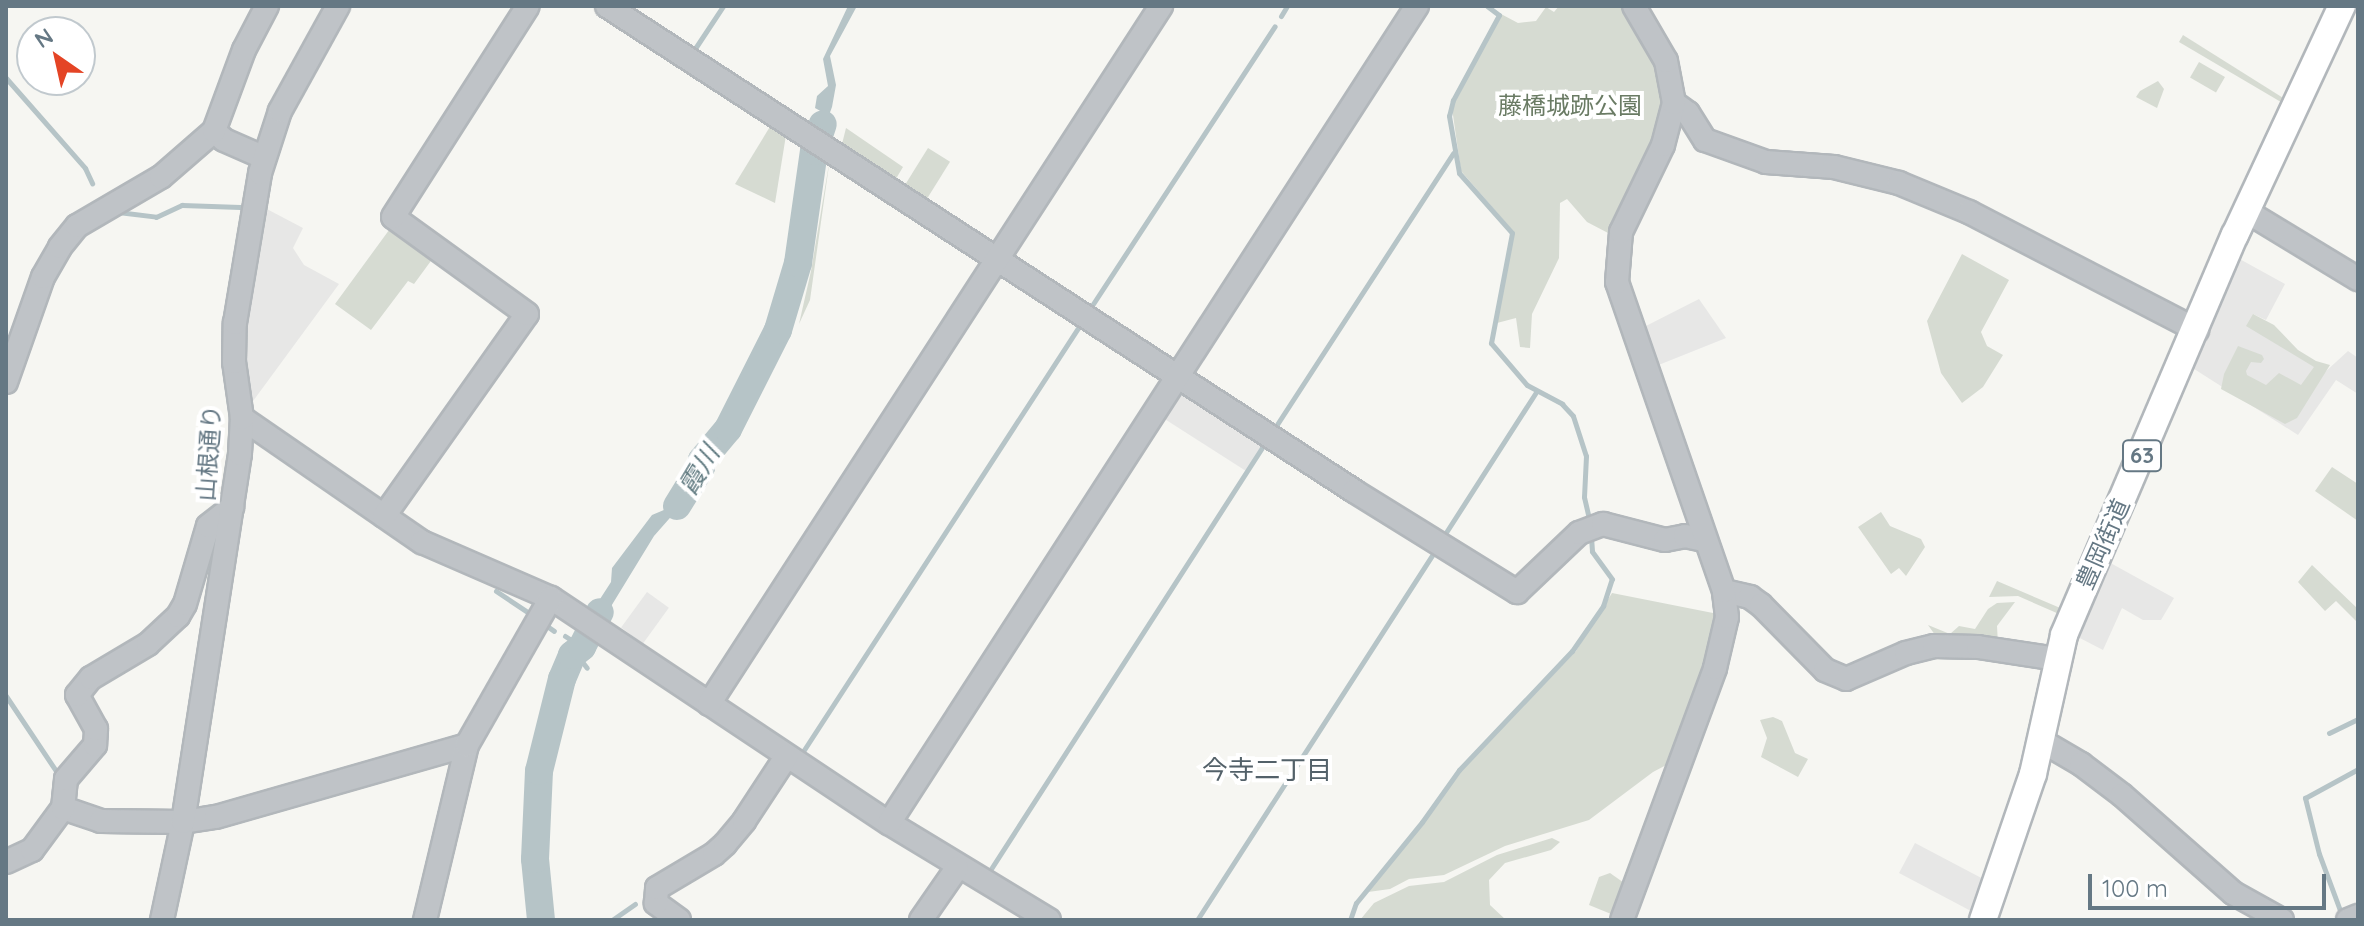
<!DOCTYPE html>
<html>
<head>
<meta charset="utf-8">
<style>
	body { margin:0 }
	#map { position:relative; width:2364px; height:926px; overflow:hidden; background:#f6f6f2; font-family:Quicksand,"Noto Sans JP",sans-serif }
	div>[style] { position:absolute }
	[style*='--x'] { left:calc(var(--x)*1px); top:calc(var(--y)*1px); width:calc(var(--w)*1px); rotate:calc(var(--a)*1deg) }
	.built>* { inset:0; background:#e7e7e6; transform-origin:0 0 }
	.green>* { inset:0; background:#d6dbd2; transform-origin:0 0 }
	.water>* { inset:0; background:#b6c4c7 }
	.stream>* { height:5px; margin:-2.5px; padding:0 2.5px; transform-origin:2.5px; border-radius:2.5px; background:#b6c4c7 }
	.river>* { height:28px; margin:-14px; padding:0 14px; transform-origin:14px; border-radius:14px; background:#b6c4c7 }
	.roads { filter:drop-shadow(2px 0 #b2b7bb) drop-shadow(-2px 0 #b2b7bb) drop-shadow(0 2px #b2b7bb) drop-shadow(0 -2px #b2b7bb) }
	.minor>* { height:22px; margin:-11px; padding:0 11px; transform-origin:11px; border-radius:11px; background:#bfc3c7 }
	.major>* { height:26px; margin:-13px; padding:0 13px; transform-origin:13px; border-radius:13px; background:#fff }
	span { translate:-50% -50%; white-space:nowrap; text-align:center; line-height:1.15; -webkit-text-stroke:8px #fff; paint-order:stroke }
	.shield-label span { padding:2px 6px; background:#fff; border:2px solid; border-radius:6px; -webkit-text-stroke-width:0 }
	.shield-label { font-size:22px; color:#657884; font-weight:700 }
	.park-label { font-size:24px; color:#6a7b64 }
	.street-label { font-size:24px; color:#657884 }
	.water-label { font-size:26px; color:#607a80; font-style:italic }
	.neighbourhood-label { font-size:26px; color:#536169 }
	.frame { position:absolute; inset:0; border:8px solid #657884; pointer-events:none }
	.north { position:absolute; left:16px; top:16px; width:80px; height:80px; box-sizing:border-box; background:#fff; border:2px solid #c1c9ce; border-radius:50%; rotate:326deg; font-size:22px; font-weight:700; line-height:32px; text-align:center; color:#657884 }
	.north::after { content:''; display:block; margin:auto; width:28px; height:36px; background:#e44425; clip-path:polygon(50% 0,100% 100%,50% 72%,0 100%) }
	.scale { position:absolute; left:2088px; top:874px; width:238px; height:36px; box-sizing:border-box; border:4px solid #657884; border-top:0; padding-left:10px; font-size:24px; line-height:28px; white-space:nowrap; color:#657884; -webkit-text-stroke:6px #fff; paint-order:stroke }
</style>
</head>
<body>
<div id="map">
	<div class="built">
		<div style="clip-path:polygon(263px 207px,303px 228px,293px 248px,304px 265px,339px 284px,253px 401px,245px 376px,243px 332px)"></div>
		<div style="clip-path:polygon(2236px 257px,2285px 284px,2266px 320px,2253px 314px,2324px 373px,2348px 351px,2358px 358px,2358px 394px,2336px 380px,2298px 435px,2191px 367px)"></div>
		<div style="clip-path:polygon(1699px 299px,1726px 338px,1656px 366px,1642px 328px)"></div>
		<div style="clip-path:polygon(1184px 389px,1265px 441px,1246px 471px,1160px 416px,1176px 392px)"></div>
		<div style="clip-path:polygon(2105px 560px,2174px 598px,2161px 620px,2143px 620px,2122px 608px,2103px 650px,2074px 635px)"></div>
		<div style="left:647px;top:592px;width:27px;height:44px;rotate:36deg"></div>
		<div style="clip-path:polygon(1915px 843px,1989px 882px,1979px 908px,1971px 911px,1899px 873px)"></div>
	</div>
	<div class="green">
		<div style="clip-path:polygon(1559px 6px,1625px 6px,1650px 47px,1664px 87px,1663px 124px,1610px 234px,1587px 222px,1567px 199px,1560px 203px,1559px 258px,1532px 314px,1530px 348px,1520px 347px,1516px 318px,1497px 323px,1513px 231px,1461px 171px,1452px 108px,1501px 14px,1518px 23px,1536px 21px,1546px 7px,1554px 12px)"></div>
		<div style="clip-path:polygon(2183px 35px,2288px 101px,2286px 105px,2179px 42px)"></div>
		<div style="left:2199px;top:62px;width:30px;height:18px;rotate:30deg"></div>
		<div style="clip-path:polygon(2158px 81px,2164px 89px,2157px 108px,2136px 97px,2140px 91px)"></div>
		<div style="clip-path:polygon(774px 120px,787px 129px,775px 203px,735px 184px)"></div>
		<div style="clip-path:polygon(846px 128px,903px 167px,894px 182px,840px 152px)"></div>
		<div style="left:928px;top:148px;width:26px;height:45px;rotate:32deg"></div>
		<div style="clip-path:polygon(830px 158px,810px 300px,799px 324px,811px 271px)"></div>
		<div style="clip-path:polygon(392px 226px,436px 254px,414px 284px,408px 281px,371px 330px,335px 304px)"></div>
		<div style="clip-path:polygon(1962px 254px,2009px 280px,1981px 332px,1987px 346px,2003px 355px,1983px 387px,1962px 403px,1941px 373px,1927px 321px)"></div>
		<div style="clip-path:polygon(2253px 314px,2274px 325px,2298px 350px,2316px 361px,2330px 365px,2297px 418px,2285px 424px,2221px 389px,2224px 374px,2238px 346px,2262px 355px,2264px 359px,2261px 363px,2251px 362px,2246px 371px,2247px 375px,2266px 385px,2279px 373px,2301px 385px,2314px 367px,2246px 326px)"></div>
		<div style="clip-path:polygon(2332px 467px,2358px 484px,2358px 521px,2315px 491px)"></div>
		<div style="clip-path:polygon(1881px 512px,1890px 526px,1921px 539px,1925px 547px,1906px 576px,1899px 568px,1891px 574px,1858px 527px)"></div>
		<div style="clip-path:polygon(2312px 565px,2358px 609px,2358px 623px,2336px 601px,2325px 611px,2298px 582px)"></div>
		<div style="clip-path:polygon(1997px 581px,2065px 610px,2059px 614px,2018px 596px,1989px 597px)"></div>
		<div style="clip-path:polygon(1612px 593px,1718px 614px,1718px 623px,1672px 762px,1653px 772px,1589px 820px,1505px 846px,1444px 875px,1409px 879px,1390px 889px,1368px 892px,1461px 771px,1576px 651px)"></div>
		<div style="clip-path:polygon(2015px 602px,1997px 626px,1998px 644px,1940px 642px,1928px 625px,1950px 634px,1959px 626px,1975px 629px,1988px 609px,1997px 603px)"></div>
		<div style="clip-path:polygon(1773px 717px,1782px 721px,1795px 753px,1808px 759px,1798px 777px,1761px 757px,1767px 738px,1760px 720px)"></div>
		<div style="clip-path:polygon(1552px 838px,1560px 842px,1551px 850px,1505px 863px,1489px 880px,1490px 905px,1506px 920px,1360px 920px,1374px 903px,1409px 886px,1444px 882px,1497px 855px)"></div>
		<div style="clip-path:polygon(1610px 873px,1627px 885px,1616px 916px,1589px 905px,1599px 877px)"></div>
	</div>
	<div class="water">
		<div style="clip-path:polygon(848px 6px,857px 6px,830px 56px,836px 85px,832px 107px,813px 158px,811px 148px,824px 113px,815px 108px,817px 96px,828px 86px,823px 59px)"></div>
		<div style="clip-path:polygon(697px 472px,691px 494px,654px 536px,599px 626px,582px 647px,591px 613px,611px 582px,612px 568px,652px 515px,671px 507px,691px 476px)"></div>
	</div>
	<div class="stream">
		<div style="--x:1487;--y:6;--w:15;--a:37"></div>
		<div style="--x:1499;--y:15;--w:97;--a:118.4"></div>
		<div style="--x:1453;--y:100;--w:16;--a:104"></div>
		<div style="--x:1449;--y:116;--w:58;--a:80"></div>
		<div style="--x:1459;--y:173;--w:80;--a:48.5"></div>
		<div style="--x:1512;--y:233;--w:112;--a:100.8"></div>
		<div style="--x:1491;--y:343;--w:55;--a:49.4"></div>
		<div style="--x:1527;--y:385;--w:40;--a:28"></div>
		<div style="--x:1562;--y:404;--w:16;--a:47"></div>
		<div style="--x:1573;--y:416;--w:42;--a:72"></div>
		<div style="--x:1586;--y:456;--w:41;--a:92.8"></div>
		<div style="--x:1584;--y:497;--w:26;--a:77"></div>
		<div style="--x:1281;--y:16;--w:12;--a:-59"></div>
		<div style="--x:694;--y:50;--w:53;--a:-56.6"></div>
		<div style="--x:6;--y:78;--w:120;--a:48.7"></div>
		<div style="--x:85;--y:168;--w:17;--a:65"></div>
		<div style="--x:118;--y:212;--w:38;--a:7"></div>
		<div style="--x:156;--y:217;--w:29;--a:-25"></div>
		<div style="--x:182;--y:205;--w:58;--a:2"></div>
		<div style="--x:1089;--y:310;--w:339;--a:-56.8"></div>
		<div style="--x:1274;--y:429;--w:329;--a:-57"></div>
		<div style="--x:1443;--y:537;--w:172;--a:-57.3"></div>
		<div style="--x:496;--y:591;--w:43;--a:33.7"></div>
		<div style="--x:544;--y:624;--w:12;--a:35"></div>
		<div style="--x:565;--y:636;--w:20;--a:33"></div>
		<div style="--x:582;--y:647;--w:12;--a:99"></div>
		<div style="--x:580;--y:659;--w:11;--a:52"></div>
		<div style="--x:6;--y:696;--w:94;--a:56.3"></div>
		<div style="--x:2329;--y:733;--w:32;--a:-26"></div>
		<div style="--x:800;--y:756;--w:514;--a:-56.99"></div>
		<div style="--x:987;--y:875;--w:514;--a:-57.24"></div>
		<div style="--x:2341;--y:913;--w:63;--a:-110.4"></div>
		<div style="--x:2319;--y:854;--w:58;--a:-104"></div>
		<div style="--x:2305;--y:798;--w:60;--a:-28.7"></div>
		<div style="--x:612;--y:920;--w:28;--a:-35"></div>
		<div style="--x:1197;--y:920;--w:443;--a:-57.2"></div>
		<div style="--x:1350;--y:920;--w:18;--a:-71"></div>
		<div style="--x:1356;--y:903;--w:104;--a:-50.8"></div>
		<div style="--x:1422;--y:822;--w:64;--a:-54.6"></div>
		<div style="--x:1459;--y:770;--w:164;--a:-46.5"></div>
		<div style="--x:1572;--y:651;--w:55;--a:-55.4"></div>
		<div style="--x:1603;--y:606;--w:28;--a:-72"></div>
		<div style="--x:1612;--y:579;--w:34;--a:-126"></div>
		<div style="--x:1592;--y:551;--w:16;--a:-94"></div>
	</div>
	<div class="river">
		<div style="--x:677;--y:506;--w:46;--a:-58.4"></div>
		<div style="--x:701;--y:467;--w:7;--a:-82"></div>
		<div style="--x:702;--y:460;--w:40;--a:-50"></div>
		<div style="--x:728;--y:429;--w:111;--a:-63.2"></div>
		<div style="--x:778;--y:330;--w:70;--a:-73.4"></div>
		<div style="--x:798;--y:263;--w:113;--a:-81.9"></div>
		<div style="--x:814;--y:151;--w:28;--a:-72"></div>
		<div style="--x:541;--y:920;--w:61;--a:-95.6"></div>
		<div style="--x:535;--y:859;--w:88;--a:-87.4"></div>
		<div style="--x:539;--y:771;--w:95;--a:-76"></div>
		<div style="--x:562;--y:679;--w:26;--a:-67"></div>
		<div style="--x:572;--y:655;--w:13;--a:-39"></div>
		<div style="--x:582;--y:647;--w:39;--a:-63"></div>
	</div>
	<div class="roads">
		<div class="minor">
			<div style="--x:607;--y:6;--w:891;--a:32.99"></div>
			<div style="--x:1354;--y:491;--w:192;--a:31.8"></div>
			<div style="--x:1517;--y:592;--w:86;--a:-43.6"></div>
			<div style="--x:1579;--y:533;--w:26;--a:-21"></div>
			<div style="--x:1603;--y:524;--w:64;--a:14.5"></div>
			<div style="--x:1665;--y:540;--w:20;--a:-11"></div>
			<div style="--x:1685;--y:536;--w:19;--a:12"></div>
			<div style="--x:1674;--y:103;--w:17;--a:36"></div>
			<div style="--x:1688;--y:113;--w:32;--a:58"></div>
			<div style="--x:1705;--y:140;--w:65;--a:19.8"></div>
			<div style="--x:1766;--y:162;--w:68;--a:4.2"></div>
			<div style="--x:1834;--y:167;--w:67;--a:13.8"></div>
			<div style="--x:1899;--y:183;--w:76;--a:22.5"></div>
			<div style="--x:1969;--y:212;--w:257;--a:27.4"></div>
			<div style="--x:214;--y:131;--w:13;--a:42"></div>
			<div style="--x:224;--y:140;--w:43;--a:23.6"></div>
			<div style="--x:2246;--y:211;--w:131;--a:31.3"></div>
			<div style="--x:6;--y:382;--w:111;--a:-70.6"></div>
			<div style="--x:43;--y:277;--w:34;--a:-60"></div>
			<div style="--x:60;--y:247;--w:27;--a:-51"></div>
			<div style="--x:77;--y:226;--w:97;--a:-30.3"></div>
			<div style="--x:161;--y:177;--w:70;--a:-41"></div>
			<div style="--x:214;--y:131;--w:86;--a:-69.7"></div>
			<div style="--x:244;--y:50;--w:50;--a:-62.4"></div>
			<div style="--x:242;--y:418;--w:219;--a:34.6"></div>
			<div style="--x:422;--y:542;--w:141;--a:23.5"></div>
			<div style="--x:551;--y:598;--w:406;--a:33.7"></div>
			<div style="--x:889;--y:823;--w:187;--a:31.2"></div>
			<div style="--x:384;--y:516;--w:247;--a:-54.7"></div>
			<div style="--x:527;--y:314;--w:165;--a:-144.1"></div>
			<div style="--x:393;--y:217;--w:250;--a:-57.4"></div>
			<div style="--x:1724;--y:591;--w:27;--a:13"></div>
			<div style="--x:1750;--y:597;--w:14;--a:36"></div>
			<div style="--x:1761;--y:605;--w:91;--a:45.4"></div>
			<div style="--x:1825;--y:670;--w:23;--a:23"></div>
			<div style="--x:1846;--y:679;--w:65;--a:-23.4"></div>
			<div style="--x:1906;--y:653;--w:29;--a:-14"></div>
			<div style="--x:1934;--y:646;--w:44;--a:1.3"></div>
			<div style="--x:1978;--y:647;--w:79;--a:8.7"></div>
			<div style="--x:709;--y:704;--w:832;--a:-57.07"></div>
			<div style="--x:2040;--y:740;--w:48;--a:30.3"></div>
			<div style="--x:2081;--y:764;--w:51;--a:37.1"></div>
			<div style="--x:2122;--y:795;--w:148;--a:41.4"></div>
			<div style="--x:2233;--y:893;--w:56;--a:28.9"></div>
			<div style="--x:63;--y:808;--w:40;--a:18.9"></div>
			<div style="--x:101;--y:821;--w:82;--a:0.7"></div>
			<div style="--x:183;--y:822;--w:33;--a:-9"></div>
			<div style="--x:216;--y:817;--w:261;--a:-16"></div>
			<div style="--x:889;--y:823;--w:973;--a:-57.13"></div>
			<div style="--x:6;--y:862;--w:29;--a:-25"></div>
			<div style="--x:32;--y:850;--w:52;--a:-53.6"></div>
			<div style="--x:63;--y:808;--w:29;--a:-84"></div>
			<div style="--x:66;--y:779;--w:45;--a:-49.5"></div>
			<div style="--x:95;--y:745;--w:16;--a:-86"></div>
			<div style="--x:96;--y:729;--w:39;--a:-119"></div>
			<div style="--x:77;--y:695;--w:22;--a:-51"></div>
			<div style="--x:91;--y:678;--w:66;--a:-30.8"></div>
			<div style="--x:148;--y:644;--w:41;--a:-43"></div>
			<div style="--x:178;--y:616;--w:14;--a:-60"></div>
			<div style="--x:185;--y:604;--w:81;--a:-73.6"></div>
			<div style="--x:208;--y:526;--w:31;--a:-38"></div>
			<div style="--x:162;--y:920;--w:100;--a:-77.9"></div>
			<div style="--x:183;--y:822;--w:372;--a:-81.2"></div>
			<div style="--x:240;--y:454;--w:36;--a:-87"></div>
			<div style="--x:242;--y:418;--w:57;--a:-98.1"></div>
			<div style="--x:234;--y:362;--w:39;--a:-89"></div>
			<div style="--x:235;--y:323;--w:152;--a:-80.5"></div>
			<div style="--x:260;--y:173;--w:65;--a:-72.1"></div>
			<div style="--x:280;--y:111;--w:120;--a:-61.1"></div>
			<div style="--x:425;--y:920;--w:180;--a:-76.5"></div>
			<div style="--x:467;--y:745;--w:169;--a:-60.3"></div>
			<div style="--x:679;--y:920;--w:29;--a:-144"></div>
			<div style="--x:656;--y:903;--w:15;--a:-86"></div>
			<div style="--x:657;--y:888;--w:66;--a:-30.8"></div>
			<div style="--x:714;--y:854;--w:15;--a:-42"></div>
			<div style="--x:725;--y:844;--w:30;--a:-50"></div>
			<div style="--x:744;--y:821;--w:77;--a:-56.7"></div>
			<div style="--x:921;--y:920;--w:63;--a:-55.3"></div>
			<div style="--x:1622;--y:920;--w:269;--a:-69.7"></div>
			<div style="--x:1715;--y:668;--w:52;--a:-76.8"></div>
			<div style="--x:1727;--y:617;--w:26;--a:-97"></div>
			<div style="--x:1724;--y:591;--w:327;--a:-109.1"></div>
			<div style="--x:1617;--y:282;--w:50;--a:-85.4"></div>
			<div style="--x:1621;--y:232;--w:97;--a:-64.2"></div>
			<div style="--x:1663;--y:145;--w:43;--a:-75.3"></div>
			<div style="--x:1674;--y:103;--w:43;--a:-100.8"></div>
			<div style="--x:1666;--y:61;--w:64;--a:-120.2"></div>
			<div style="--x:2348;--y:920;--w:11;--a:-22"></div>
		</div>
		<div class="major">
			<div style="--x:1983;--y:920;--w:154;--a:-71.1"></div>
			<div style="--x:2033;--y:774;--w:142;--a:-77.4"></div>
			<div style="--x:2064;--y:635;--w:435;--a:-66.9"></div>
			<div style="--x:2235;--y:235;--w:253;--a:-65"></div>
		</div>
	</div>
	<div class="shield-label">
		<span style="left:2142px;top:456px">63</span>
	</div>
	<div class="park-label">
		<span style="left:1570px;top:106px">藤橋城跡公園</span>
	</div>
	<div class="street-label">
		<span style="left:209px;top:453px;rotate:-86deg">山根通り</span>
		<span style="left:2103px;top:544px;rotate:-66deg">豊岡街道</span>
	</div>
	<div class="water-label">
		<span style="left:699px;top:470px;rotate:-59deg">霞川</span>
	</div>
	<div class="neighbourhood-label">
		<span style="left:1267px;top:770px">今寺二丁目</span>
	</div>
	<div class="frame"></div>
	<div class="north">N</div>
	<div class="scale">100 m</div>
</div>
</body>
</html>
